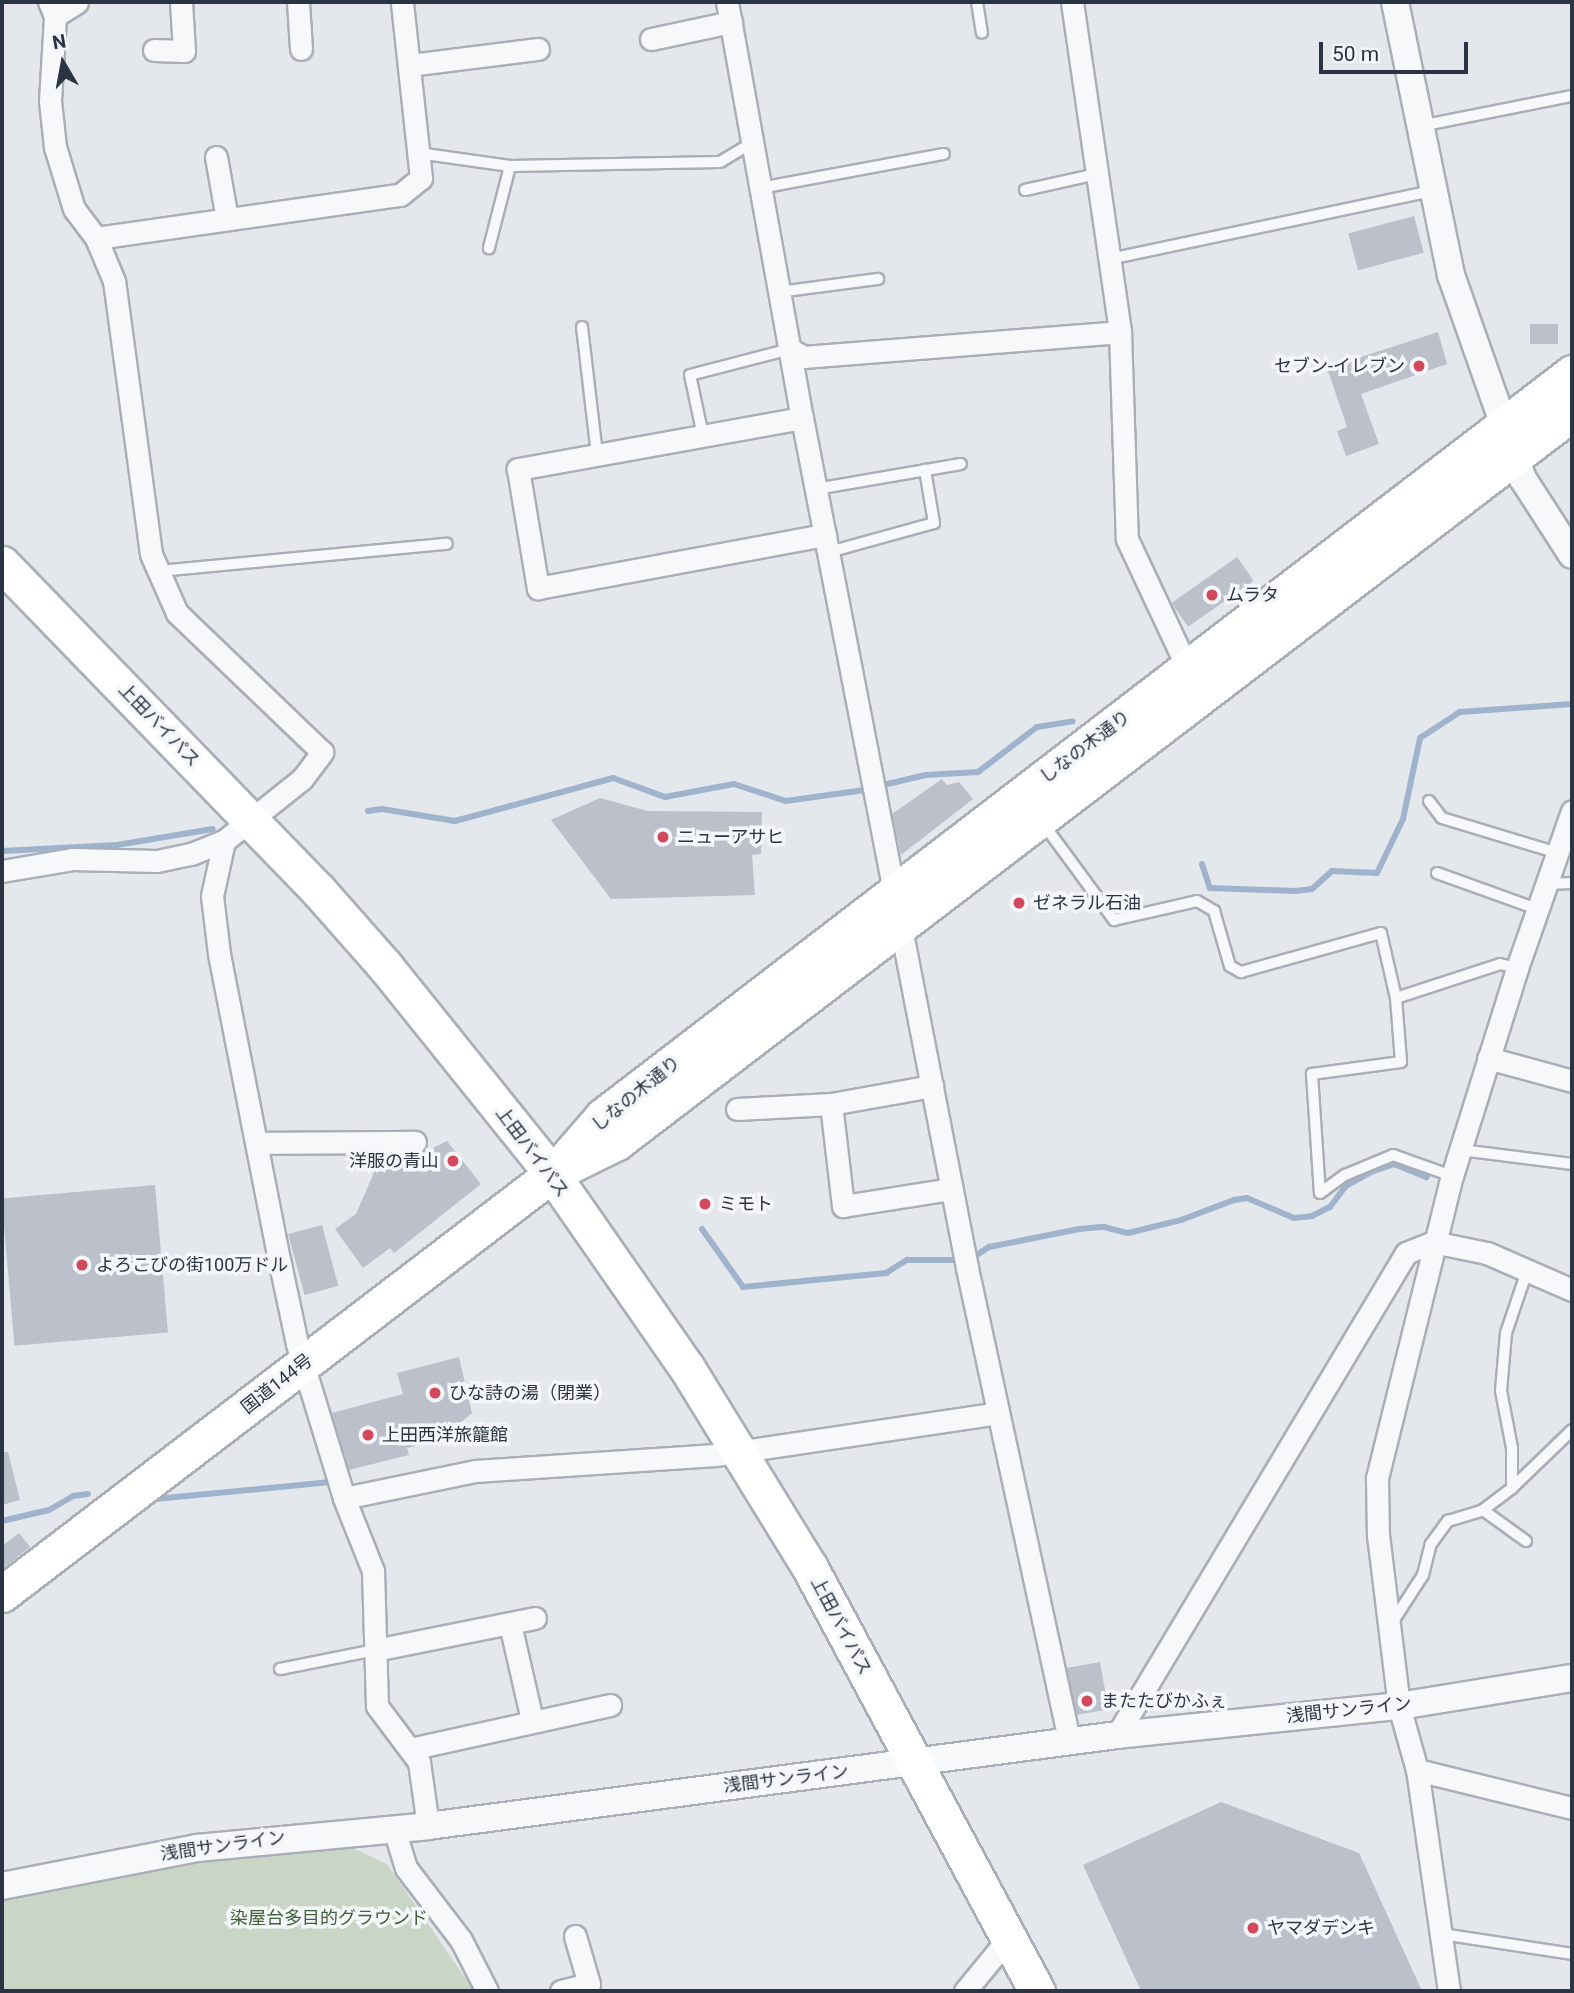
<!DOCTYPE html>
<html>
<head>
<meta charset="utf-8">
<style>
	body { margin:0 }
	#map { position:relative; width:1574px; height:1993px; overflow:hidden; background:#e4e7ec; font-family:Roboto,"Noto Sans JP",sans-serif }
	div>[style] { position:absolute }
	[style*='--x'] { left:calc(var(--x)*1px); top:calc(var(--y)*1px); width:calc(var(--w)*1px); rotate:calc(var(--a)*1deg) }
	.green>* { inset:0; background:#c9d6c5 }
	.stream>* { height:6px; margin:-3px; padding:0 3px; transform-origin:3px; border-radius:3px; background:#9fb4cc }
	.building>* { inset:0; background:#bbc0ca; transform-origin:0 0 }
	.roads { filter:drop-shadow(2px 0 #a9aeb7) drop-shadow(-2px 0 #a9aeb7) drop-shadow(0 2px #a9aeb7) drop-shadow(0 -2px #a9aeb7) }
	.service>* { height:10px; margin:-5px; padding:0 5px; transform-origin:5px; border-radius:5px; background:#f7f8fa }
	.minor>* { height:21px; margin:-10.5px; padding:0 10.5px; transform-origin:10.5px; border-radius:10.5px; background:#f7f8fa }
	.tertiary>* { height:26px; margin:-13px; padding:0 13px; transform-origin:13px; border-radius:13px; background:#f7f8fa }
	.trunk>* { height:35px; margin:-17.5px; padding:0 17.5px; transform-origin:17.5px; border-radius:17.5px; background:#fff }
	.dots>* { width:19px; height:19px; translate:-50% -50%; box-sizing:border-box; border:4px solid #f4f6f9; border-radius:50% }
	span { translate:-50% -50%; white-space:nowrap; text-align:center; line-height:1.15; -webkit-text-stroke:7px #f4f6f9; paint-order:stroke }
	.poi-label { font-size:18px; color:#2b3445 }
	.right { translate:-100% -50%; text-align:right }
	.left { translate:0 -50%; text-align:left }
	.street-label { font-size:18px; color:#2b3445 }
	.park-label { font-size:18px; color:#3f6138 }
	.frame { position:absolute; inset:0; border:4px solid #2b3445; pointer-events:none }
	.north { position:absolute; left:28px; top:28px; width:70px; height:70px; -webkit-text-stroke:5px #f4f6f9; paint-order:stroke; rotate:350deg; font-size:19px; font-weight:700; line-height:28px; text-align:center; color:#2b3445 }
	.north::after { content:''; display:block; margin:auto; width:24px; height:32px; background:#2b3445; clip-path:polygon(50% 0,100% 100%,50% 72%,0 100%) }
	.scale { position:absolute; left:1319px; top:42px; width:149px; height:32px; box-sizing:border-box; border:4px solid #2b3445; border-top:0; padding-left:9px; font-size:21px; line-height:24px; white-space:nowrap; color:#2b3445; -webkit-text-stroke:5px #f4f6f9; paint-order:stroke }
</style>
</head>
<body>
<div id="map">
	<div class="green">
		<div style="clip-path:polygon(342px 1843px,387px 1864px,474px 1991px,2px 1991px,2px 1901px,206px 1859px)"></div>
	</div>
	<div class="stream">
		<div style="--x:879;--y:786;--w:48;--a:-13.2"></div>
		<div style="--x:926;--y:775;--w:52;--a:-3.3"></div>
		<div style="--x:978;--y:772;--w:74;--a:-37.3"></div>
		<div style="--x:1037;--y:727;--w:36;--a:-9"></div>
		<div style="--x:368;--y:811;--w:14;--a:-8"></div>
		<div style="--x:382;--y:809;--w:74;--a:9.3"></div>
		<div style="--x:455;--y:821;--w:164;--a:-15.2"></div>
		<div style="--x:613;--y:778;--w:55;--a:20.1"></div>
		<div style="--x:665;--y:797;--w:70;--a:-10.7"></div>
		<div style="--x:734;--y:784;--w:55;--a:18.1"></div>
		<div style="--x:786;--y:801;--w:79;--a:-8"></div>
		<div style="--x:2;--y:851;--w:115;--a:-3"></div>
		<div style="--x:117;--y:845;--w:97;--a:-9.5"></div>
		<div style="--x:1202;--y:864;--w:25;--a:72"></div>
		<div style="--x:1210;--y:888;--w:85;--a:2"></div>
		<div style="--x:1295;--y:891;--w:17;--a:-7"></div>
		<div style="--x:1312;--y:889;--w:27;--a:-42"></div>
		<div style="--x:1332;--y:871;--w:45;--a:2.5"></div>
		<div style="--x:1377;--y:873;--w:60;--a:-64.3"></div>
		<div style="--x:1403;--y:819;--w:83;--a:-78.1"></div>
		<div style="--x:1420;--y:738;--w:48;--a:-33"></div>
		<div style="--x:1460;--y:712;--w:112;--a:-4.1"></div>
		<div style="--x:702;--y:1229;--w:71;--a:54.7"></div>
		<div style="--x:743;--y:1287;--w:144;--a:-5.6"></div>
		<div style="--x:886;--y:1273;--w:25;--a:-32"></div>
		<div style="--x:907;--y:1260;--w:48;--a:0"></div>
		<div style="--x:975;--y:1256;--w:17;--a:-33"></div>
		<div style="--x:989;--y:1247;--w:92;--a:-11.3"></div>
		<div style="--x:1079;--y:1229;--w:25;--a:-5"></div>
		<div style="--x:1104;--y:1227;--w:25;--a:14"></div>
		<div style="--x:1128;--y:1233;--w:55;--a:-13.8"></div>
		<div style="--x:1181;--y:1220;--w:57;--a:-20.7"></div>
		<div style="--x:1234;--y:1200;--w:13;--a:-9"></div>
		<div style="--x:1247;--y:1198;--w:51;--a:23.1"></div>
		<div style="--x:1294;--y:1218;--w:18;--a:-6"></div>
		<div style="--x:1312;--y:1216;--w:20;--a:-27"></div>
		<div style="--x:1330;--y:1207;--w:26;--a:-53"></div>
		<div style="--x:1346;--y:1186;--w:29;--a:-29"></div>
		<div style="--x:1371;--y:1172;--w:24;--a:-19"></div>
		<div style="--x:1394;--y:1164;--w:35;--a:22"></div>
		<div style="--x:1426;--y:1177;--w:6;--a:-51"></div>
		<div style="--x:155;--y:1499;--w:179;--a:-5.5"></div>
		<div style="--x:2;--y:1521;--w:48;--a:-13.2"></div>
		<div style="--x:49;--y:1510;--w:28;--a:-30"></div>
		<div style="--x:73;--y:1496;--w:15;--a:-8"></div>
	</div>
	<div class="building">
		<div style="left:1414px;top:216px;width:38px;height:68px;rotate:75deg"></div>
		<div style="left:1530px;top:324px;width:28px;height:20px"></div>
		<div style="clip-path:polygon(1438px 332px,1447px 364px,1361px 394px,1379px 444px,1346px 456px,1337px 431px,1347px 427px,1327px 368px)"></div>
		<div style="left:1237px;top:557px;width:29px;height:80px;rotate:55deg"></div>
		<div style="clip-path:polygon(942px 779px,947px 785px,959px 782px,973px 799px,901px 855px,892px 814px)"></div>
		<div style="clip-path:polygon(600px 798px,648px 811px,762px 812px,761px 854px,752px 855px,755px 895px,611px 899px,551px 820px)"></div>
		<div style="clip-path:polygon(447px 1141px,481px 1184px,394px 1253px,390px 1248px,363px 1268px,335px 1229px,356px 1214px,376px 1168px,394px 1156px,421px 1154px)"></div>
		<div style="left:155px;top:1185px;width:148px;height:154px;rotate:85deg"></div>
		<div style="left:322px;top:1225px;width:63px;height:35px;rotate:75deg"></div>
		<div style="clip-path:polygon(459px 1357px,472px 1413px,439px 1441px,407px 1448px,409px 1455px,349px 1470px,332px 1413px,403px 1394px,397px 1373px)"></div>
		<div style="clip-path:polygon(2px 1452px,8px 1452px,20px 1500px,2px 1505px)"></div>
		<div style="clip-path:polygon(19px 1533px,30px 1547px,2px 1569px,2px 1546px)"></div>
		<div style="left:1100px;top:1662px;width:48px;height:34px;rotate:80deg"></div>
		<div style="clip-path:polygon(1221px 1802px,1359px 1853px,1422px 1991px,1141px 1991px,1083px 1865px)"></div>
	</div>
	<div class="roads">
		<div class="service">
			<div style="--x:977;--y:2;--w:31;--a:81"></div>
			<div style="--x:1420;--y:126;--w:155;--a:-11.2"></div>
			<div style="--x:418;--y:153;--w:93;--a:8"></div>
			<div style="--x:510;--y:166;--w:85;--a:104.4"></div>
			<div style="--x:510;--y:166;--w:210;--a:-1.1"></div>
			<div style="--x:720;--y:162;--w:37;--a:-31"></div>
			<div style="--x:760;--y:188;--w:187;--a:-10.5"></div>
			<div style="--x:1025;--y:190;--w:74;--a:-12.5"></div>
			<div style="--x:1109;--y:259;--w:329;--a:-11.9"></div>
			<div style="--x:779;--y:292;--w:100;--a:-7.5"></div>
			<div style="--x:582;--y:327;--w:129;--a:83.3"></div>
			<div style="--x:703;--y:436;--w:62;--a:-102"></div>
			<div style="--x:690;--y:375;--w:103;--a:-14.6"></div>
			<div style="--x:816;--y:489;--w:147;--a:-9.8"></div>
			<div style="--x:829;--y:552;--w:109;--a:-15.4"></div>
			<div style="--x:934;--y:523;--w:54;--a:-99.6"></div>
			<div style="--x:159;--y:571;--w:289;--a:-5.4"></div>
			<div style="--x:1429;--y:801;--w:21;--a:53"></div>
			<div style="--x:1442;--y:818;--w:121;--a:16.8"></div>
			<div style="--x:1042;--y:822;--w:122;--a:53.7"></div>
			<div style="--x:1114;--y:920;--w:85;--a:-12.9"></div>
			<div style="--x:1197;--y:901;--w:20;--a:30"></div>
			<div style="--x:1214;--y:911;--w:57;--a:73.8"></div>
			<div style="--x:1230;--y:966;--w:13;--a:29"></div>
			<div style="--x:1241;--y:972;--w:145;--a:-15.6"></div>
			<div style="--x:1381;--y:933;--w:67;--a:77"></div>
			<div style="--x:1396;--y:998;--w:64;--a:85.5"></div>
			<div style="--x:1401;--y:1062;--w:90;--a:172.3"></div>
			<div style="--x:1312;--y:1074;--w:119;--a:86.2"></div>
			<div style="--x:1320;--y:1193;--w:31;--a:-36"></div>
			<div style="--x:1345;--y:1175;--w:52;--a:-22.6"></div>
			<div style="--x:1393;--y:1155;--w:63;--a:19.6"></div>
			<div style="--x:1437;--y:873;--w:106;--a:19.8"></div>
			<div style="--x:1545;--y:884;--w:27;--a:-2"></div>
			<div style="--x:1396;--y:998;--w:109;--a:-18.1"></div>
			<div style="--x:1500;--y:964;--w:17;--a:13"></div>
			<div style="--x:1461;--y:1150;--w:112;--a:7.2"></div>
			<div style="--x:1512;--y:1488;--w:83;--a:-44"></div>
			<div style="--x:1483;--y:1510;--w:53;--a:35.8"></div>
			<div style="--x:1390;--y:1626;--w:61;--a:-57.1"></div>
			<div style="--x:1423;--y:1575;--w:32;--a:-76"></div>
			<div style="--x:1431;--y:1544;--w:29;--a:-54"></div>
			<div style="--x:1448;--y:1521;--w:37;--a:-17"></div>
			<div style="--x:1483;--y:1510;--w:36;--a:-37"></div>
			<div style="--x:1512;--y:1488;--w:40;--a:-90"></div>
			<div style="--x:1512;--y:1448;--w:58;--a:-100.9"></div>
			<div style="--x:1501;--y:1391;--w:58;--a:-85.1"></div>
			<div style="--x:1506;--y:1333;--w:65;--a:-71.3"></div>
			<div style="--x:280;--y:1669;--w:97;--a:-11.3"></div>
			<div style="--x:1442;--y:1934;--w:132;--a:8.7"></div>
		</div>
		<div class="minor">
			<div style="--x:298;--y:2;--w:47;--a:86.3"></div>
			<div style="--x:727;--y:2;--w:423;--a:79.8"></div>
			<div style="--x:802;--y:418;--w:866;--a:79.01"></div>
			<div style="--x:967;--y:1268;--w:484;--a:77.8"></div>
			<div style="--x:1072;--y:2;--w:333;--a:81.7"></div>
			<div style="--x:1120;--y:332;--w:207;--a:88.1"></div>
			<div style="--x:1127;--y:539;--w:144;--a:64.9"></div>
			<div style="--x:55;--y:16;--w:26;--a:-32"></div>
			<div style="--x:651;--y:39;--w:82;--a:-12"></div>
			<div style="--x:154;--y:50;--w:30;--a:2"></div>
			<div style="--x:184;--y:51;--w:49;--a:-93.5"></div>
			<div style="--x:409;--y:65;--w:130;--a:-7.1"></div>
			<div style="--x:216;--y:157;--w:63;--a:79.9"></div>
			<div style="--x:96;--y:238;--w:307;--a:-8.1"></div>
			<div style="--x:400;--y:195;--w:27;--a:-39"></div>
			<div style="--x:421;--y:178;--w:177;--a:-96.2"></div>
			<div style="--x:790;--y:349;--w:16;--a:30"></div>
			<div style="--x:804;--y:357;--w:317;--a:-4.5"></div>
			<div style="--x:802;--y:418;--w:289;--a:169.8"></div>
			<div style="--x:518;--y:469;--w:121;--a:80.5"></div>
			<div style="--x:538;--y:588;--w:292;--a:-10.5"></div>
			<div style="--x:224;--y:841;--w:56;--a:102.3"></div>
			<div style="--x:212;--y:896;--w:58;--a:83.1"></div>
			<div style="--x:219;--y:954;--w:311;--a:78.9"></div>
			<div style="--x:279;--y:1259;--w:87;--a:78"></div>
			<div style="--x:297;--y:1344;--w:161;--a:73"></div>
			<div style="--x:344;--y:1498;--w:79;--a:68.3"></div>
			<div style="--x:373;--y:1571;--w:135;--a:88.3"></div>
			<div style="--x:377;--y:1706;--w:70;--a:53.1"></div>
			<div style="--x:419;--y:1762;--w:65;--a:82"></div>
			<div style="--x:2;--y:871;--w:71;--a:-9.7"></div>
			<div style="--x:72;--y:859;--w:85;--a:1.3"></div>
			<div style="--x:157;--y:861;--w:35;--a:-12"></div>
			<div style="--x:191;--y:854;--w:35;--a:-22"></div>
			<div style="--x:224;--y:841;--w:100;--a:-38.5"></div>
			<div style="--x:302;--y:779;--w:34;--a:-53"></div>
			<div style="--x:322;--y:752;--w:201;--a:-136.2"></div>
			<div style="--x:177;--y:613;--w:64;--a:-113.8"></div>
			<div style="--x:151;--y:554;--w:275;--a:-97.7"></div>
			<div style="--x:114;--y:281;--w:47;--a:-112.7"></div>
			<div style="--x:96;--y:238;--w:36;--a:-127"></div>
			<div style="--x:74;--y:209;--w:65;--a:-107"></div>
			<div style="--x:55;--y:147;--w:46;--a:-96.2"></div>
			<div style="--x:50;--y:101;--w:85;--a:-86.6"></div>
			<div style="--x:55;--y:16;--w:15;--a:-113"></div>
			<div style="--x:1488;--y:1058;--w:87;--a:15.3"></div>
			<div style="--x:831;--y:1104;--w:103;--a:83.3"></div>
			<div style="--x:843;--y:1206;--w:110;--a:-8.9"></div>
			<div style="--x:737;--y:1109;--w:94;--a:-3"></div>
			<div style="--x:831;--y:1104;--w:103;--a:-10.1"></div>
			<div style="--x:258;--y:1143;--w:157;--a:-0.4"></div>
			<div style="--x:344;--y:1498;--w:134;--a:-11.6"></div>
			<div style="--x:475;--y:1471;--w:241;--a:-3.8"></div>
			<div style="--x:715;--y:1455;--w:286;--a:-8.4"></div>
			<div style="--x:510;--y:1624;--w:98;--a:77.1"></div>
			<div style="--x:375;--y:1650;--w:163;--a:-11.3"></div>
			<div style="--x:1117;--y:1735;--w:562;--a:-59.05"></div>
			<div style="--x:1406;--y:1253;--w:29;--a:-22"></div>
			<div style="--x:1433;--y:1242;--w:55;--a:11.5"></div>
			<div style="--x:1487;--y:1253;--w:93;--a:23.5"></div>
			<div style="--x:410;--y:1749;--w:205;--a:-12.4"></div>
			<div style="--x:1417;--y:1770;--w:160;--a:13.8"></div>
			<div style="--x:394;--y:1829;--w:41;--a:72.9"></div>
			<div style="--x:406;--y:1868;--w:91;--a:52.6"></div>
			<div style="--x:461;--y:1940;--w:57;--a:63"></div>
			<div style="--x:561;--y:1991;--w:29;--a:-14"></div>
			<div style="--x:589;--y:1984;--w:50;--a:-106.3"></div>
			<div style="--x:965;--y:1991;--w:58;--a:-50.6"></div>
			<div style="--x:1449;--y:1991;--w:223;--a:-98.2"></div>
			<div style="--x:1417;--y:1770;--w:66;--a:-105.7"></div>
			<div style="--x:1399;--y:1706;--w:171;--a:-97"></div>
			<div style="--x:1378;--y:1536;--w:58;--a:-91"></div>
			<div style="--x:1377;--y:1478;--w:311;--a:-76.1"></div>
			<div style="--x:1452;--y:1176;--w:218;--a:-72.6"></div>
			<div style="--x:1517;--y:968;--w:166;--a:-70.7"></div>
		</div>
		<div class="tertiary">
			<div style="--x:1395;--y:2;--w:279;--a:78.4"></div>
			<div style="--x:1451;--y:275;--w:216;--a:70.6"></div>
			<div style="--x:1523;--y:479;--w:90;--a:57.2"></div>
			<div style="--x:2;--y:1886;--w:199;--a:-11"></div>
			<div style="--x:197;--y:1848;--w:232;--a:-5.4"></div>
			<div style="--x:428;--y:1826;--w:695;--a:-7.52"></div>
			<div style="--x:1117;--y:1735;--w:283;--a:-5.9"></div>
			<div style="--x:1399;--y:1706;--w:175;--a:-9.2"></div>
		</div>
		<div class="trunk">
			<div style="--x:2;--y:564;--w:454;--a:45.9"></div>
			<div style="--x:318;--y:890;--w:101;--a:48.6"></div>
			<div style="--x:385;--y:966;--w:267;--a:51.2"></div>
			<div style="--x:552;--y:1174;--w:236;--a:55.2"></div>
			<div style="--x:687;--y:1368;--w:233;--a:58.4"></div>
			<div style="--x:809;--y:1566;--w:482;--a:61.8"></div>
			<div style="--x:564;--y:1161;--w:60;--a:-49.1"></div>
			<div style="--x:603;--y:1116;--w:1221;--a:-37.48"></div>
			<div style="--x:2;--y:1594;--w:692;--a:-37.37"></div>
			<div style="--x:552;--y:1174;--w:72;--a:-26.2"></div>
			<div style="--x:617;--y:1142;--w:1201;--a:-37.36"></div>
		</div>
	</div>
	<div class="dots">
		<div style="left:1419px;top:366px;background:#d1495b"></div>
		<div style="left:1212px;top:595px;background:#d1495b"></div>
		<div style="left:663px;top:837px;background:#d1495b"></div>
		<div style="left:1019px;top:903px;background:#d1495b"></div>
		<div style="left:453px;top:1161px;background:#d1495b"></div>
		<div style="left:705px;top:1204px;background:#d1495b"></div>
		<div style="left:82px;top:1265px;background:#d1495b"></div>
		<div style="left:435px;top:1393px;background:#d1495b"></div>
		<div style="left:368px;top:1435px;background:#d1495b"></div>
		<div style="left:1087px;top:1701px;background:#d1495b"></div>
		<div style="left:1253px;top:1928px;background:#d1495b"></div>
	</div>
	<div class="poi-label">
		<span class="right" style="left:1405px;top:366px">セブン-イレブン</span>
		<span class="left" style="left:1226px;top:595px">ムラタ</span>
		<span class="left" style="left:677px;top:837px">ニューアサヒ</span>
		<span class="left" style="left:1033px;top:903px">ゼネラル石油</span>
		<span class="right" style="left:439px;top:1161px">洋服の青山</span>
		<span class="left" style="left:719px;top:1204px">ミモト</span>
		<span class="left" style="left:96px;top:1265px">よろこびの街100万ドル</span>
		<span class="left" style="left:449px;top:1393px">ひな詩の湯（閉業）</span>
		<span class="left" style="left:382px;top:1435px">上田西洋旅籠館</span>
		<span class="left" style="left:1101px;top:1701px">またたびかふぇ</span>
		<span class="left" style="left:1267px;top:1928px">ヤマダデンキ</span>
	</div>
	<div class="street-label">
		<span style="left:159px;top:725px;rotate:46deg">上田バイパス</span>
		<span style="left:1085px;top:747px;rotate:-37deg">しなの木通り</span>
		<span style="left:636px;top:1094px;rotate:-39deg">しなの木通り</span>
		<span style="left:532px;top:1152px;rotate:53deg">上田バイパス</span>
		<span style="left:277px;top:1384px;rotate:-38deg">国道144号</span>
		<span style="left:841px;top:1626px;rotate:62deg">上田バイパス</span>
		<span style="left:1349px;top:1710px;rotate:-6deg">浅間サンライン</span>
		<span style="left:786px;top:1779px;rotate:-7deg">浅間サンライン</span>
		<span style="left:223px;top:1846px;rotate:-8deg">浅間サンライン</span>
	</div>
	<div class="park-label">
		<span style="left:329px;top:1918px">染屋台多目的グラウンド</span>
	</div>
	<div class="frame"></div>
	<div class="north">N</div>
	<div class="scale">50 m</div>
</div>
</body>
</html>
